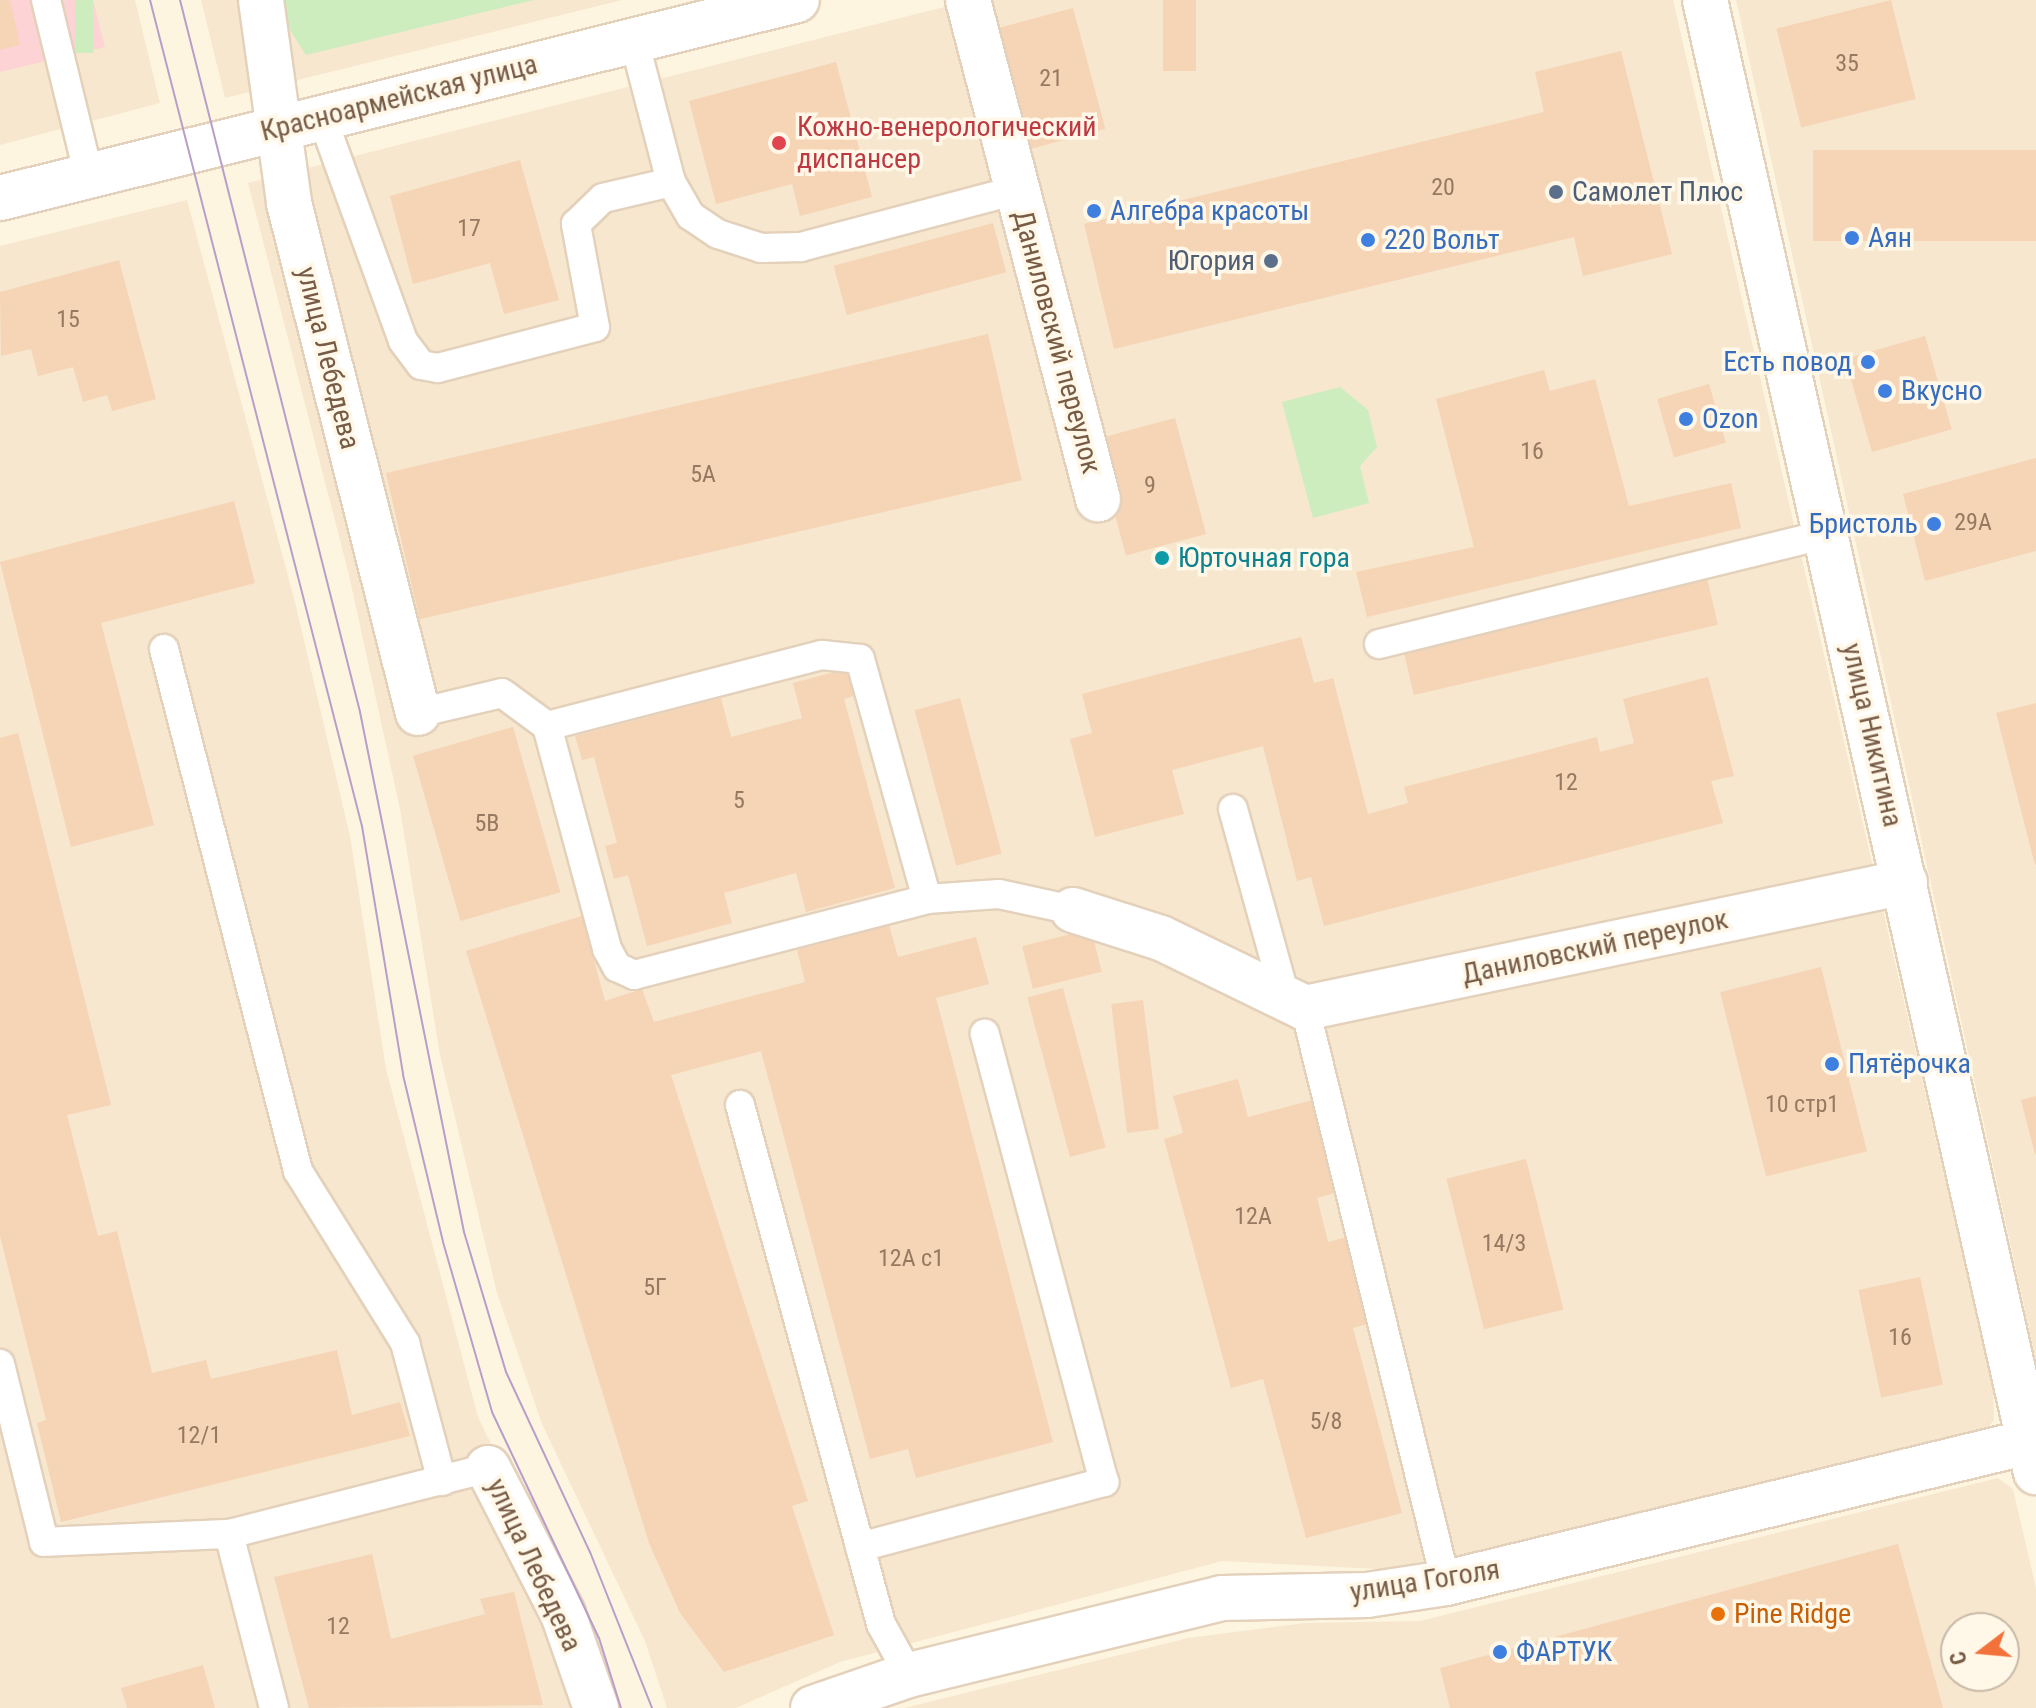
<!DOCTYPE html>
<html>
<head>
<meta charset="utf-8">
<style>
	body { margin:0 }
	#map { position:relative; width:2036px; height:1708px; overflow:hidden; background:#fef5e0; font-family:"Roboto Condensed",sans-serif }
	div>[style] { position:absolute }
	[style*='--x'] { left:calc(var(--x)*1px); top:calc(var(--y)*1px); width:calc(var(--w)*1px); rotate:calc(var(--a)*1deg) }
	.residential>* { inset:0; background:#f6e7ce }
	.medical>* { inset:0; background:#fdd3d5 }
	.green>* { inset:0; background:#cdedbe; transform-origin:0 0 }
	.building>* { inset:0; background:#f6d4b6; transform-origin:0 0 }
	.roads { filter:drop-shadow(2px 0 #e3d1bb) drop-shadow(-2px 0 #e3d1bb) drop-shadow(0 2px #e3d1bb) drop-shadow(0 -2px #e3d1bb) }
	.service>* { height:28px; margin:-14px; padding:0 14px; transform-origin:14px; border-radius:14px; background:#fff }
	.minor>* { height:44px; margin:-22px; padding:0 22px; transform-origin:22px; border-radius:22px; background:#fff }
	.tertiary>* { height:44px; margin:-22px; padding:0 22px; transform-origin:22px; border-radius:22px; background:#fff }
	.secondary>* { height:44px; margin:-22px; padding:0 22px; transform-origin:22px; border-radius:22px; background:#fff }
	.tram>* { height:2px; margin:-1px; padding:0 1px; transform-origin:1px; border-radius:1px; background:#b89ec8 }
	.dots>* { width:22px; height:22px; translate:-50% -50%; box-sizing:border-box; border:4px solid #fff8e9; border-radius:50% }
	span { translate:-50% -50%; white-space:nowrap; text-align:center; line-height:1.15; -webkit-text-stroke:7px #fff8e9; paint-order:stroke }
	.number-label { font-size:24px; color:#977961 }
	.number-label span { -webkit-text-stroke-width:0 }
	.street-label { font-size:28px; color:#775b45 }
	.health-label { font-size:28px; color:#be3a42 }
	.left { translate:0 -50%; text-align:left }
	.service-label { font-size:28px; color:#4e5e75 }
	.right { translate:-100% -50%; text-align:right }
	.shop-label { font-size:28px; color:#366cbe }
	.culture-label { font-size:28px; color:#0d838f }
	.food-label { font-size:28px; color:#c56008 }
	.north { position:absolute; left:1940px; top:1612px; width:80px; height:80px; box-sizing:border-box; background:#fff8e9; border:2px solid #c9b9a7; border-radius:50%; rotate:254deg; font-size:22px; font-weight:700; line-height:32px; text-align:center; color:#775b45 }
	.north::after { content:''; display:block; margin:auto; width:28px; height:36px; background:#f3713a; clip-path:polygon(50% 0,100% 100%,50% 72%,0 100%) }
</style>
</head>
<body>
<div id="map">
	<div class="residential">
		<div style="clip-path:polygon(0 0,135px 0,160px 103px,0 145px)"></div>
		<div style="clip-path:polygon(201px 0,622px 0,225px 98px)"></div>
		<div style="clip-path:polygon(972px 0,1673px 0,1993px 1387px,1994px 1420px,1987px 1428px,1416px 1571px,1222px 1561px,840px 1662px,736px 1708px,667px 1708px,645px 1641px,542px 1424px,497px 1293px,440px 1055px,400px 809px,349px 575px,248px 183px)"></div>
		<div style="clip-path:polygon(1736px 0,2036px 0,2036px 1360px)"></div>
		<div style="clip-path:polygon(187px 200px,295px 602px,350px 836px,386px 1069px,478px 1417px,580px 1626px,609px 1708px,0 1708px,0 246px)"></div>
		<div style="clip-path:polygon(evenodd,1998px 1478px,2013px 1489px,2036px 1588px,2036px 1708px,904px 1708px,1188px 1638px,1305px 1623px,1420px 1621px,1998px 1478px,1956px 1628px,2004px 1628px,2004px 1676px,1956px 1676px,1956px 1628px)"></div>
	</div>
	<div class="medical">
		<div style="clip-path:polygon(0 0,93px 0,105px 47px,0 72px)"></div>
	</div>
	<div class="green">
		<div style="left:75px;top:0;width:18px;height:53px"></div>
		<div style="clip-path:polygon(283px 0,534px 0,306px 55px,290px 30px)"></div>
		<div style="clip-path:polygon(1340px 387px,1368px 410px,1377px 447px,1360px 466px,1369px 503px,1313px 518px,1282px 402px)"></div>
	</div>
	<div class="building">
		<div style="clip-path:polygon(0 0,10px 0,20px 45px,0 50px)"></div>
		<div style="left:1163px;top:0;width:33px;height:71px"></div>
		<div style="left:1891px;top:0;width:102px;height:118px;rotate:76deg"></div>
		<div style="left:1073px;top:8px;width:125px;height:78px;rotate:75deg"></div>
		<div style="clip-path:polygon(1621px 51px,1672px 254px,1583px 276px,1574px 237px,1114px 349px,1084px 224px,1544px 112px,1535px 72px)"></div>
		<div style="clip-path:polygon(836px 62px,872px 197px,800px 216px,792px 184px,716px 204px,689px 101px)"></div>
		<div style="left:2036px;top:150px;width:91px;height:223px;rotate:90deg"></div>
		<div style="clip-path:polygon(520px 160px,559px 300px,504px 314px,490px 263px,413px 284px,390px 196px)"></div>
		<div style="left:993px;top:223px;width:51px;height:165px;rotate:75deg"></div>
		<div style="clip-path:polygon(119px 260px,156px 399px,112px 411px,107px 395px,83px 402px,73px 367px,38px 376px,31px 349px,1px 356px,0 292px)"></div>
		<div style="left:988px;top:334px;width:150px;height:618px;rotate:77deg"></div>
		<div style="left:1925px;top:336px;width:97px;height:83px;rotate:74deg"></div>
		<div style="clip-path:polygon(1544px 370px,1550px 391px,1595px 379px,1629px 506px,1731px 483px,1741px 528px,1367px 617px,1356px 572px,1474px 547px,1436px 399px)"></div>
		<div style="left:1709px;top:384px;width:61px;height:54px;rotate:74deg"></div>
		<div style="left:1175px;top:418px;width:120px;height:83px;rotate:75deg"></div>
		<div style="clip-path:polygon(2036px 458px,2036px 551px,1925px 581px,1903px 494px)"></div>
		<div style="clip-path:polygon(234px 501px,255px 583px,101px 623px,154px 825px,71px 847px,0 562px)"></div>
		<div style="left:1707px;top:578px;width:48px;height:312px;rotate:77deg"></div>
		<div style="clip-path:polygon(1301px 637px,1314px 683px,1333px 678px,1368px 814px,1408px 803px,1404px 787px,1597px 737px,1600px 752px,1634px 743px,1623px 699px,1708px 677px,1734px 776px,1711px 781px,1723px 823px,1324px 926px,1311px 877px,1297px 881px,1263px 746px,1172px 770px,1184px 814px,1095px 837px,1070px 739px,1092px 733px,1082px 694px)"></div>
		<div style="clip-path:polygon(849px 668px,856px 695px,844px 699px,895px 888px,806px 912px,796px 873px,724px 893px,732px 923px,647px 946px,628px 875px,614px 879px,605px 846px,617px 843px,594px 757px,582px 760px,575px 736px,721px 698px,731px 737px,802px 718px,793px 683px)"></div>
		<div style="left:960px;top:698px;width:161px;height:47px;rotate:75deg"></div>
		<div style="clip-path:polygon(2036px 703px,2036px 864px,2035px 865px,1996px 713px)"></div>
		<div style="left:513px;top:727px;width:172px;height:104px;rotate:74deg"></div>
		<div style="clip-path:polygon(18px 733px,111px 1105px,67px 1115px,98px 1236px,117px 1231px,152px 1373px,206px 1360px,211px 1379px,337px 1350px,352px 1415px,400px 1402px,410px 1436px,61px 1522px,37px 1423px,46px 1420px,0 1236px,0 738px)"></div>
		<div style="clip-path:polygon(582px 916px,605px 1001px,642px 989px,654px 1022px,805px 982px,797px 950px,889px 925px,898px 957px,976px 937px,989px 984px,936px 998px,1053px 1442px,916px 1478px,908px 1449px,870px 1459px,761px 1051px,671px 1075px,808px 1501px,792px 1506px,834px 1635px,724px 1672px,680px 1613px,649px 1543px,466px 951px)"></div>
		<div style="left:1091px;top:929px;width:44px;height:71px;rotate:76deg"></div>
		<div style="left:1821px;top:967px;width:190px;height:104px;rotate:76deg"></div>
		<div style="left:1063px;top:988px;width:165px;height:37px;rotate:75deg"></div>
		<div style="left:1143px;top:1000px;width:130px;height:32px;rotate:83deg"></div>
		<div style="clip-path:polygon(1238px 1079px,1248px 1117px,1313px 1100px,1338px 1192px,1317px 1198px,1328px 1242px,1351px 1236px,1374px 1322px,1353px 1328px,1402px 1513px,1306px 1538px,1263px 1379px,1231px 1388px,1164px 1139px,1183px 1133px,1173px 1096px)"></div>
		<div style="clip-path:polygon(2036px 1096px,2036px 1154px,2035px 1154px,2021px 1100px)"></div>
		<div style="left:1526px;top:1159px;width:155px;height:82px;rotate:76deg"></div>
		<div style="left:1920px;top:1277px;width:110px;height:63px;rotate:78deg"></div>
		<div style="clip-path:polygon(1898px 1544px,1943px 1708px,1450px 1708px,1440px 1668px)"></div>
		<div style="clip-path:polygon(372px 1554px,391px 1639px,485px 1614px,480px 1599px,514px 1592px,543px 1705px,309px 1708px,274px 1577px)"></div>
		<div style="clip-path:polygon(203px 1665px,215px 1708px,127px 1708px,121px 1688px)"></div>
	</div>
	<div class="roads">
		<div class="service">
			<div style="--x:46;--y:0;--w:182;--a:76.3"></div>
			<div style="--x:634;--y:40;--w:147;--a:75.4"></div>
			<div style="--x:671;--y:182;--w:39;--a:60"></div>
			<div style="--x:691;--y:216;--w:32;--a:34"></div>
			<div style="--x:718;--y:234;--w:45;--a:18"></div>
			<div style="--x:761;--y:248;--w:40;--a:-1.4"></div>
			<div style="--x:801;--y:247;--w:223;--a:-14.8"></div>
			<div style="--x:322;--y:117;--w:238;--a:70.1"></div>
			<div style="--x:403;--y:341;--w:30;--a:53"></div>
			<div style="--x:421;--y:365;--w:17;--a:10"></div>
			<div style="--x:438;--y:368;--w:162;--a:-14.6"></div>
			<div style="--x:595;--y:327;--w:105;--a:-100.5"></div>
			<div style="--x:576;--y:224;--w:37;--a:-44"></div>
			<div style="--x:603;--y:198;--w:70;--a:-13.2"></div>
			<div style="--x:1379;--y:644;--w:462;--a:-13.8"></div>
			<div style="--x:164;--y:649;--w:539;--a:75.6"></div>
			<div style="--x:298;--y:1171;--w:203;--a:58.1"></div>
			<div style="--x:405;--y:1343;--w:143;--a:75"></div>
			<div style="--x:418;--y:713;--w:86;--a:-13.4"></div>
			<div style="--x:502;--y:693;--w:56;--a:36.3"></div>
			<div style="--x:547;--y:726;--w:231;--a:74.9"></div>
			<div style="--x:607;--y:949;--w:21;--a:61"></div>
			<div style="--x:617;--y:967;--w:19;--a:25"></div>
			<div style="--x:634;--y:975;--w:303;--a:-14.5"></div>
			<div style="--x:927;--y:899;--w:72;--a:-4"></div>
			<div style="--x:999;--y:894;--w:76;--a:12.2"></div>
			<div style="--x:547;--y:726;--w:284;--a:-14.5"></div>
			<div style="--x:822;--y:655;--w:38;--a:6"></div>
			<div style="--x:860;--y:659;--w:249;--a:74.4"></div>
			<div style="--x:1233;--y:809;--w:198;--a:74.5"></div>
			<div style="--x:1305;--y:1008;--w:592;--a:76.22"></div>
			<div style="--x:740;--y:1105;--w:538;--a:74.8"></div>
			<div style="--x:881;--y:1624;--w:58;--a:61.2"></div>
			<div style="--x:0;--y:1364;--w:183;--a:76.1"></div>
			<div style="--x:44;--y:1542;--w:185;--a:-2.5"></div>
			<div style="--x:229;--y:1534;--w:267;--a:-14.3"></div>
			<div style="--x:229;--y:1534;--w:180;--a:75.5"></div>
			<div style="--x:860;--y:1547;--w:253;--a:-14.9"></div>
			<div style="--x:1104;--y:1482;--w:464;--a:-104.9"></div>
		</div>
		<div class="minor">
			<div style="--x:261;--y:0;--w:205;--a:82.1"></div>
			<div style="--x:289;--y:203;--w:526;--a:75.81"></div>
			<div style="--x:968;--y:0;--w:516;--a:75.4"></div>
			<div style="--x:1073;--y:910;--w:92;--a:17.7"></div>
			<div style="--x:1161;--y:938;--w:160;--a:25.9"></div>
			<div style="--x:1305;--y:1008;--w:613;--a:-11.86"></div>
			<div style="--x:488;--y:1468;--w:164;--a:62.8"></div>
			<div style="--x:563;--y:1614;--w:100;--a:70.7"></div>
		</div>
		<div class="tertiary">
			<div style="--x:1705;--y:0;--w:1509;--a:77.33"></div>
			<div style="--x:813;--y:1708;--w:102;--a:-19"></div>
			<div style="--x:909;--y:1675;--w:322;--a:-13.8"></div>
			<div style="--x:1222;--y:1598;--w:145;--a:-1.2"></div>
			<div style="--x:1367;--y:1595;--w:80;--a:-8.6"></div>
			<div style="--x:1446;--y:1583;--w:607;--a:-13.62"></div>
		</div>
		<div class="secondary">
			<div style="--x:0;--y:198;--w:821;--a:-13.95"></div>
		</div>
	</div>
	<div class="tram">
		<div style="--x:150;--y:0;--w:853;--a:75.61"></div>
		<div style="--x:362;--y:826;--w:252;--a:80.6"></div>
		<div style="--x:403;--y:1075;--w:172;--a:76.5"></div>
		<div style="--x:443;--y:1242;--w:177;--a:73.9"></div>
		<div style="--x:492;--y:1412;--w:250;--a:64.7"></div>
		<div style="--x:599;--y:1638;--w:73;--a:72.6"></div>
		<div style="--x:180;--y:0;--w:734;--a:75.81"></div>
		<div style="--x:360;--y:712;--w:530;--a:78.69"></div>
		<div style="--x:464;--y:1232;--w:146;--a:73.3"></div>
		<div style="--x:506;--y:1372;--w:199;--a:65"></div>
		<div style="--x:590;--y:1552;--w:168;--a:68.3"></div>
	</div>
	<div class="dots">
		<div style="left:779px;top:143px;background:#e0444e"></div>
		<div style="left:1556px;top:192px;background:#5c6f8a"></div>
		<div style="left:1094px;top:211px;background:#3f7fe0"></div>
		<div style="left:1852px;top:238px;background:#3f7fe0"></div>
		<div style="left:1368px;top:240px;background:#3f7fe0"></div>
		<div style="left:1271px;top:261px;background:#5c6f8a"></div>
		<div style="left:1868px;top:362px;background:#3f7fe0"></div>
		<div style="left:1885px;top:391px;background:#3f7fe0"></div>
		<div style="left:1686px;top:419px;background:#3f7fe0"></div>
		<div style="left:1934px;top:524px;background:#3f7fe0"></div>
		<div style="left:1162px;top:558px;background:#0f9aa8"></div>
		<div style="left:1832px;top:1064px;background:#3f7fe0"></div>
		<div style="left:1718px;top:1614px;background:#e8710a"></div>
		<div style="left:1500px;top:1652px;background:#3f7fe0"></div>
	</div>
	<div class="number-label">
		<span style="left:1847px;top:64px">35</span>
		<span style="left:1051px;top:79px">21</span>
		<span style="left:1443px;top:188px">20</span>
		<span style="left:469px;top:229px">17</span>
		<span style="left:68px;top:320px">15</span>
		<span style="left:1532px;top:452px">16</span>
		<span style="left:703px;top:475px">5А</span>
		<span style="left:1150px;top:486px">9</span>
		<span style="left:1973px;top:523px">29А</span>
		<span style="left:1566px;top:783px">12</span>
		<span style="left:739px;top:801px">5</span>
		<span style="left:487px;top:824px">5В</span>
		<span style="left:1802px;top:1105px">10 стр1</span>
		<span style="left:1253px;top:1217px">12А</span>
		<span style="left:1504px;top:1244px">14/3</span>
		<span style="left:911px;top:1259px">12А с1</span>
		<span style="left:655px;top:1288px">5Г</span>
		<span style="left:1900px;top:1338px">16</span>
		<span style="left:1326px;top:1422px">5/8</span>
		<span style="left:199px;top:1436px">12/1</span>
		<span style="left:338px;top:1627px">12</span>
	</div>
	<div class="street-label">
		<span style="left:399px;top:98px;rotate:-14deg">Красноармейская улица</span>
		<span style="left:1057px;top:342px;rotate:75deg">Даниловский переулок</span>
		<span style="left:328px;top:358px;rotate:76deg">улица Лебедева</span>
		<span style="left:1872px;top:735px;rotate:77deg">улица Никитина</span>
		<span style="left:1595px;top:947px;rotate:-12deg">Даниловский переулок</span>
		<span style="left:534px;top:1565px;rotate:65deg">улица Лебедева</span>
		<span style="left:1425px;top:1581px;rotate:-9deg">улица Гоголя</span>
	</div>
	<div class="health-label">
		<span class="left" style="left:797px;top:143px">Кожно-венерологический<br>диспансер</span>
	</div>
	<div class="service-label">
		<span class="left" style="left:1572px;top:192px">Самолет Плюс</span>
		<span class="right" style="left:1255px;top:261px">Югория</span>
	</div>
	<div class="shop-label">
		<span class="left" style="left:1110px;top:211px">Алгебра красоты</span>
		<span class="left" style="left:1868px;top:238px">Аян</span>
		<span class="left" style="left:1384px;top:240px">220 Вольт</span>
		<span class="right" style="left:1852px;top:362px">Есть повод</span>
		<span class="left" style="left:1901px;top:391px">Вкусно</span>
		<span class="left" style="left:1702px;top:419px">Ozon</span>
		<span class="right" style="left:1918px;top:524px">Бристоль</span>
		<span class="left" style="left:1848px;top:1064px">Пятёрочка</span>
		<span class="left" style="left:1516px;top:1652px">ФАРТУК</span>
	</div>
	<div class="culture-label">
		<span class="left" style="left:1178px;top:558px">Юрточная гора</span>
	</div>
	<div class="food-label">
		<span class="left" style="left:1734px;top:1614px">Pine Ridge</span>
	</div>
	<div class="north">С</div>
</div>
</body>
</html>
